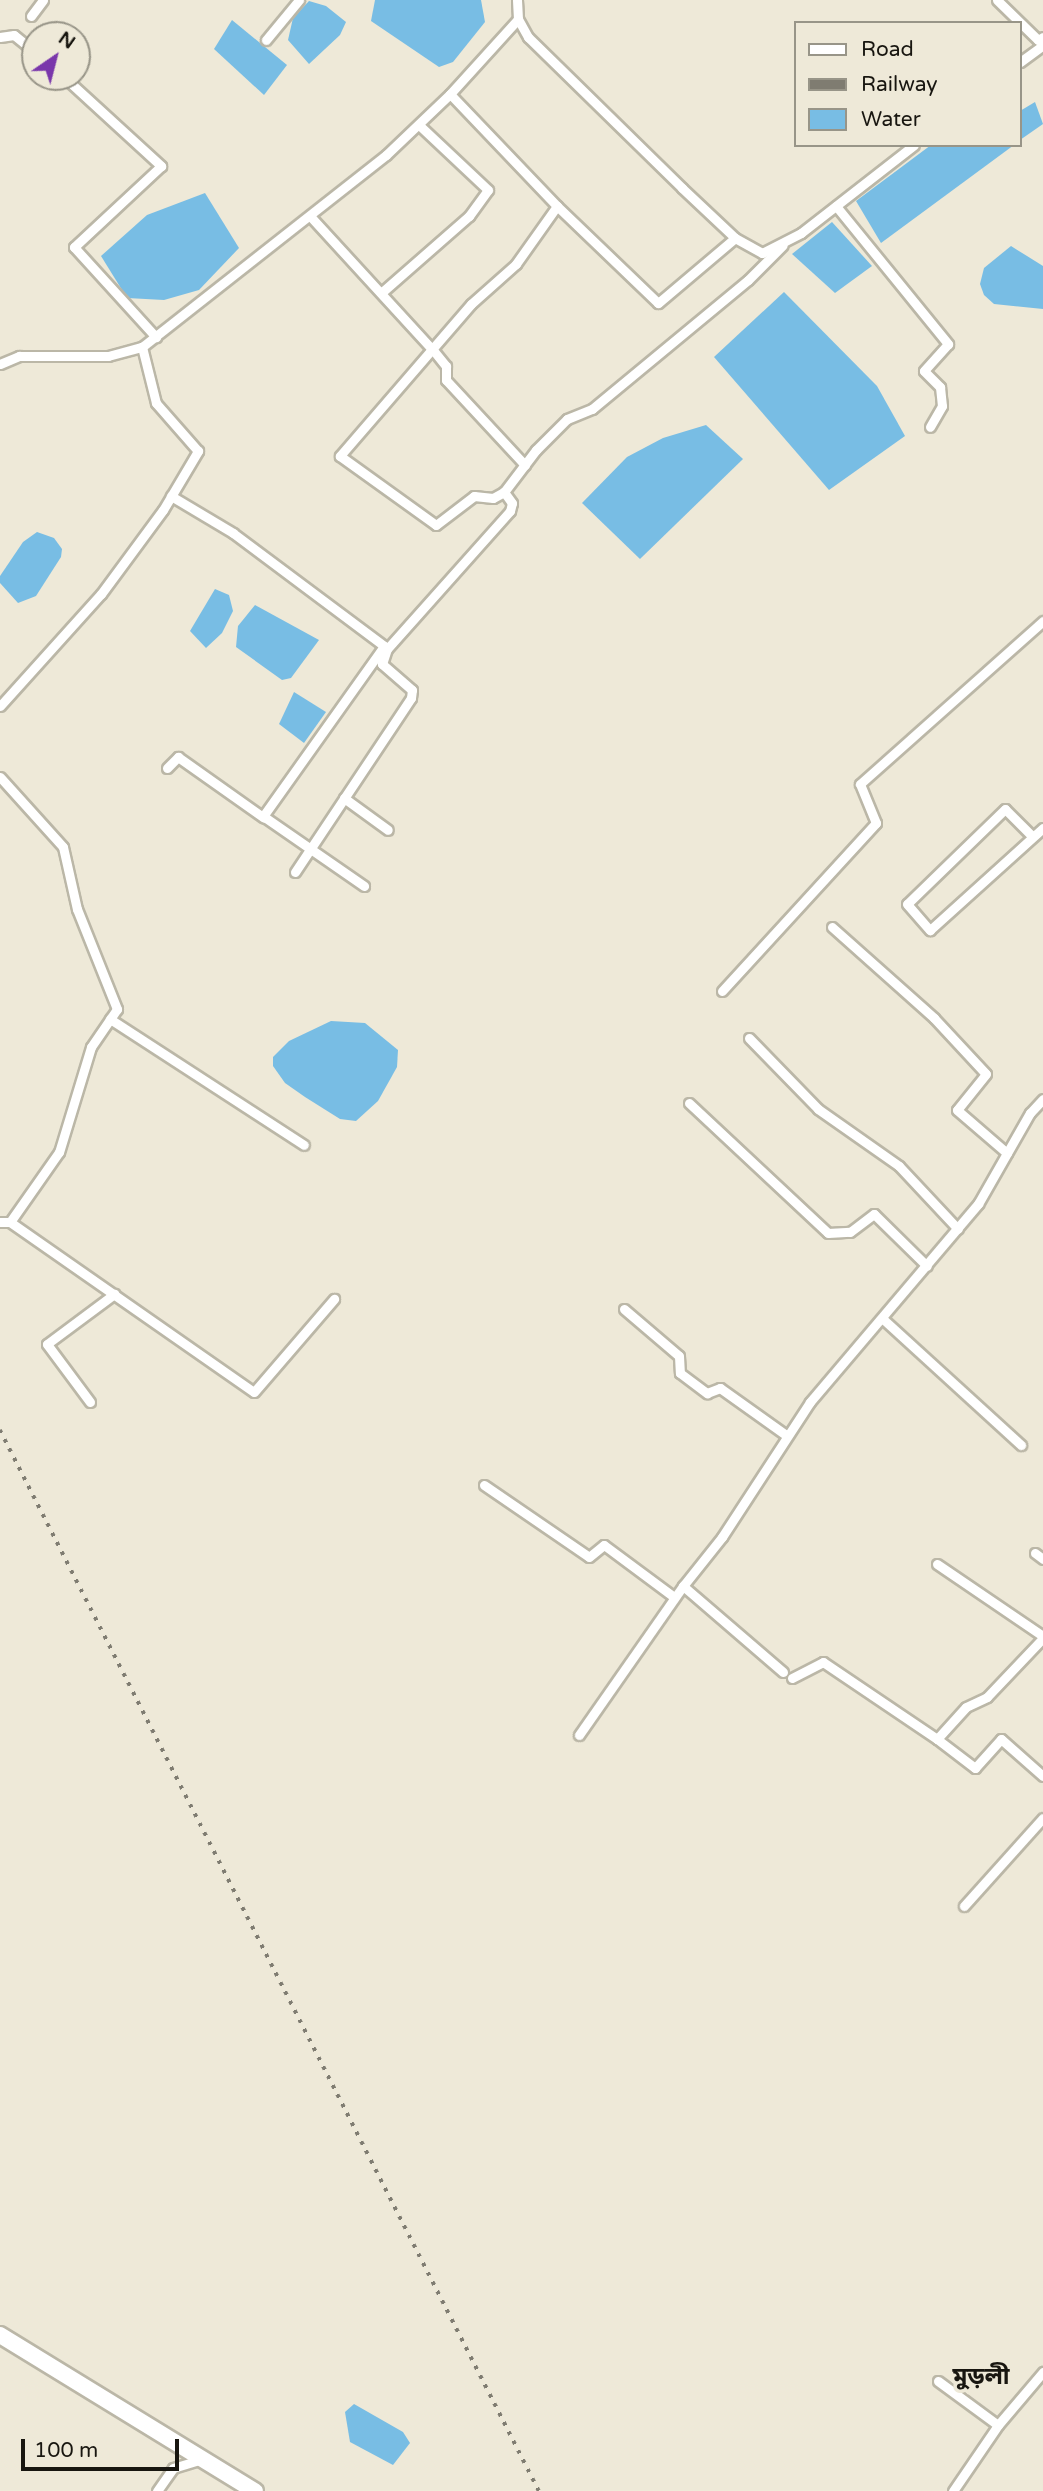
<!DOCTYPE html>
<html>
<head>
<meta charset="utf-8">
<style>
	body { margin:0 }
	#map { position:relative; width:1043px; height:2491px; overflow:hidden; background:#eee9d8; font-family:"Varela Round","Noto Sans Bengali",sans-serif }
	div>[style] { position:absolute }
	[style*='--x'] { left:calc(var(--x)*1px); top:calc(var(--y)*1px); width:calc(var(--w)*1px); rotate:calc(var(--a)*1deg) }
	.water>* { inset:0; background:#78bde4 }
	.roads { filter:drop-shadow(2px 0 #bbb7a7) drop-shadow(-2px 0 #bbb7a7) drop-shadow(0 2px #bbb7a7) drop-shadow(0 -2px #bbb7a7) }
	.street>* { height:9px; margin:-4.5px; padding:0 4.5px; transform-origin:4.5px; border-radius:4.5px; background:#fff }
	.highway>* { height:16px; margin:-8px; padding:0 8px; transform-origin:8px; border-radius:8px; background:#fff }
	.rail>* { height:3.5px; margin-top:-1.75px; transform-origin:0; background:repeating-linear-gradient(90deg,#7f7c71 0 3.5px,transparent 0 10.5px) }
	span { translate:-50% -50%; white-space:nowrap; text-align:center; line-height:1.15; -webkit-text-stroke:7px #eee9d8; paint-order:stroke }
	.district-label { font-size:24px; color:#181610; font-weight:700 }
	.legend { position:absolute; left:794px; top:21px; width:228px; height:126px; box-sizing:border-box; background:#eee9d8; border:2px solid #989588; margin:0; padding:9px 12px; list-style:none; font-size:21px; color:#181610 }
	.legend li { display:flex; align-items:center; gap:14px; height:35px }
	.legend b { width:35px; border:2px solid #989588 }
	.north { position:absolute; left:21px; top:21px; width:70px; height:70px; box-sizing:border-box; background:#eee9d8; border:2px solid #989588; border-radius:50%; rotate:35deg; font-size:19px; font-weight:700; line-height:28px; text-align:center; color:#181610 }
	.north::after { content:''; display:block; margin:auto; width:24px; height:32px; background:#7a37ab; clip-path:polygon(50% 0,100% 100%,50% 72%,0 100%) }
	.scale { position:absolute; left:21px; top:2439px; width:158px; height:32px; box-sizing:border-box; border:4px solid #181610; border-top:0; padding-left:9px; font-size:21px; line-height:24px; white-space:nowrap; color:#181610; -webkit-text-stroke:5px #eee9d8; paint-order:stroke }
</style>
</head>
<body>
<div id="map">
	<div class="water">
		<div style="clip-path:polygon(375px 0,481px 0,485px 22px,453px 62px,439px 67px,371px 21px)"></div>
		<div style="clip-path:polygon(309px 1px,326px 6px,346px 22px,340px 35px,309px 64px,288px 40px,293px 18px)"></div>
		<div style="clip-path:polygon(232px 20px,287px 65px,264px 95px,214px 49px)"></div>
		<div style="clip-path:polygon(1035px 102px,1043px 124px,1020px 140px,1020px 111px)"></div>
		<div style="clip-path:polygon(931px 145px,1014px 145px,881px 243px,856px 201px)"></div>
		<div style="clip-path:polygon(205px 193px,239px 248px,199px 290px,164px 300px,127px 298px,101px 256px,147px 215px)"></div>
		<div style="clip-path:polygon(832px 222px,872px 266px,835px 293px,792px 254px)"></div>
		<div style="clip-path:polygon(1011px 246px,1043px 266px,1043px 309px,994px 304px,984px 295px,980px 284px,984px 268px)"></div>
		<div style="clip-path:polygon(784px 292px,877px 386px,905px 436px,829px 490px,714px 357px)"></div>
		<div style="clip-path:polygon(706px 425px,743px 459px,640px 559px,582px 503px,627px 457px,663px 438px)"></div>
		<div style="clip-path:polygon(37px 532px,54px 538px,62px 549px,61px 557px,36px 596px,18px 603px,0 583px,0 576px,23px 542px)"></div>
		<div style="clip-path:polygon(215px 589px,229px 595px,233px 611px,222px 633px,206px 648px,190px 631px)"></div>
		<div style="clip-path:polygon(255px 605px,319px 640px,291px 678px,282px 680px,236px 647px,238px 626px)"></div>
		<div style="clip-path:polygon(294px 692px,326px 712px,304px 743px,279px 724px)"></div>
		<div style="clip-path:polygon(331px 1021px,365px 1023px,398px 1050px,397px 1067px,378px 1101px,356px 1121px,340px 1119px,305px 1097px,285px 1083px,273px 1066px,273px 1057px,289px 1041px)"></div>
		<div style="clip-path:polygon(354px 2404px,403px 2432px,410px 2443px,393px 2465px,350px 2442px,345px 2412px)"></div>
	</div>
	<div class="roads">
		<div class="street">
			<div style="--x:517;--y:0;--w:19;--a:87"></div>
			<div style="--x:518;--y:19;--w:21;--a:61"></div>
			<div style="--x:528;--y:37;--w:216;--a:44.4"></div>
			<div style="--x:682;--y:188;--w:73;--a:43.3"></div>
			<div style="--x:735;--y:238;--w:31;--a:29"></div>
			<div style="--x:762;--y:253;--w:44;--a:-27.1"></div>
			<div style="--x:801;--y:233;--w:143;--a:-37.9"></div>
			<div style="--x:997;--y:0;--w:57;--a:44.3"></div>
			<div style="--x:1038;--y:40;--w:6;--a:-31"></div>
			<div style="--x:31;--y:16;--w:20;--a:-53"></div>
			<div style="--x:0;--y:37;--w:14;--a:-8"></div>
			<div style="--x:14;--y:35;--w:27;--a:39"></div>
			<div style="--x:266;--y:40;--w:52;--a:-50.5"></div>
			<div style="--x:1020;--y:62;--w:29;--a:-36"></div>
			<div style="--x:64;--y:77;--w:132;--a:42.5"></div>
			<div style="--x:161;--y:166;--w:119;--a:137"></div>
			<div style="--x:74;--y:247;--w:122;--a:47.7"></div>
			<div style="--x:450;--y:94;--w:155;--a:46.3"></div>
			<div style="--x:836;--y:206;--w:178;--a:50.9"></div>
			<div style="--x:948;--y:344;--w:36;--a:132"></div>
			<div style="--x:924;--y:371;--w:23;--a:45"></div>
			<div style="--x:940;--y:387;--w:19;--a:84"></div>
			<div style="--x:942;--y:406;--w:24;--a:120"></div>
			<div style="--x:310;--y:216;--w:182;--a:47.5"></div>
			<div style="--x:433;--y:350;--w:21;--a:51"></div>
			<div style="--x:446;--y:366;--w:14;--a:90"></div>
			<div style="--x:446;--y:380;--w:116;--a:47.1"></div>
			<div style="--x:735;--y:238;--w:101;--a:139.8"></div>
			<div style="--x:658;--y:303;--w:140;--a:-136.2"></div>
			<div style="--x:557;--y:206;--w:71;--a:125.3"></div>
			<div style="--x:516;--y:264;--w:60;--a:138.4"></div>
			<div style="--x:471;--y:304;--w:201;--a:130.8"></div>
			<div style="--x:340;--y:456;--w:118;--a:35.7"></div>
			<div style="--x:436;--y:525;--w:48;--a:-37.3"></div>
			<div style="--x:474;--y:496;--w:19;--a:6"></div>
			<div style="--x:493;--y:498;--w:13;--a:-29"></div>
			<div style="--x:504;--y:492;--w:53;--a:-52.7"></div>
			<div style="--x:536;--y:450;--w:44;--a:-45"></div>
			<div style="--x:567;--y:419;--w:27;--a:-22"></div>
			<div style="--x:592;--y:409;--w:202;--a:-39.6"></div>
			<div style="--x:748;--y:280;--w:49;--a:-45"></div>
			<div style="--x:381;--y:293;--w:117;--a:-41.2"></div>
			<div style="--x:469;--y:216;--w:32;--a:-54"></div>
			<div style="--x:488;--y:190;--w:95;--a:-136.7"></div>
			<div style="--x:0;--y:364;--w:21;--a:-23"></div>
			<div style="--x:19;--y:356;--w:89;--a:0"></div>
			<div style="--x:108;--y:356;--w:35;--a:-15"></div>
			<div style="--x:142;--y:347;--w:310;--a:-38.2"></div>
			<div style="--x:386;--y:155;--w:88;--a:-43.6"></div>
			<div style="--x:450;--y:94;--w:101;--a:-47.8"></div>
			<div style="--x:171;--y:496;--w:72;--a:30.8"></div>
			<div style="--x:233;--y:533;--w:189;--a:36.8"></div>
			<div style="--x:384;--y:646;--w:209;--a:125.4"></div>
			<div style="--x:263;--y:816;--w:123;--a:34.7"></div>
			<div style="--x:0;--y:706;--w:151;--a:-48"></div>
			<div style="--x:101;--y:594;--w:104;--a:-53.6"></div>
			<div style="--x:163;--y:510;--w:69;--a:-59.3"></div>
			<div style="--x:198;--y:451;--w:64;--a:-131.2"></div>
			<div style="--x:156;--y:403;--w:58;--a:-104"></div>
			<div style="--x:167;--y:768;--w:16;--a:-45"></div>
			<div style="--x:178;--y:757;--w:105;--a:35.3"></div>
			<div style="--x:0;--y:777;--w:94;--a:48"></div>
			<div style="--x:63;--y:847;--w:64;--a:77.3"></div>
			<div style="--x:77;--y:909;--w:108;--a:68.2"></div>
			<div style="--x:117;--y:1009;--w:46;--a:124.4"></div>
			<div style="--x:91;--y:1047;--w:110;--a:106.9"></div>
			<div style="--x:59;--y:1152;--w:85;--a:125"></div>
			<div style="--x:10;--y:1222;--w:10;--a:180"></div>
			<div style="--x:344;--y:798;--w:54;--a:36"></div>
			<div style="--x:1032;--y:836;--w:38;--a:-135"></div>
			<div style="--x:1005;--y:809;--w:136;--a:135.9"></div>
			<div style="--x:907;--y:904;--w:35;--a:49"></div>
			<div style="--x:930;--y:930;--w:152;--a:-42.1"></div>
			<div style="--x:295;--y:872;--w:209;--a:-56.3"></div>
			<div style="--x:411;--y:698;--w:8;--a:-83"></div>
			<div style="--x:412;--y:690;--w:40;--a:-139"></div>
			<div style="--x:382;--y:664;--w:16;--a:-72"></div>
			<div style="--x:387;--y:649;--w:185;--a:-48.3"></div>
			<div style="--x:510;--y:511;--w:8;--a:-76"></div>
			<div style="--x:512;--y:503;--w:14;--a:-126"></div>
			<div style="--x:832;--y:927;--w:137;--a:41.7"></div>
			<div style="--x:934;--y:1018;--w:76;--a:47.1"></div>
			<div style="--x:986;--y:1074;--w:46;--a:128.9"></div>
			<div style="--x:957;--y:1110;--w:66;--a:40.7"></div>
			<div style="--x:722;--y:991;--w:228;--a:-47.5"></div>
			<div style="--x:876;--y:823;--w:42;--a:-112.3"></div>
			<div style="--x:860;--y:784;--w:245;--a:-41.7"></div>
			<div style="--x:110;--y:1019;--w:231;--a:33"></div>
			<div style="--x:749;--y:1038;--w:99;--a:45.8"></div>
			<div style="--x:818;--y:1109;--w:99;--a:35.1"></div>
			<div style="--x:899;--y:1166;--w:86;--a:46.9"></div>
			<div style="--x:689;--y:1103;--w:190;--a:43.1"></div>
			<div style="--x:828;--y:1233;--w:22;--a:-3"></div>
			<div style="--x:850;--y:1232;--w:30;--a:-37"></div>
			<div style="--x:874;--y:1214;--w:74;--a:44.5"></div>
			<div style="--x:10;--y:1222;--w:297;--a:34.9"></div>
			<div style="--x:254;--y:1392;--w:123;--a:-49.3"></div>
			<div style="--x:624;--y:1309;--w:72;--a:40.5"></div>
			<div style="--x:679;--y:1356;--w:17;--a:87"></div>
			<div style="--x:680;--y:1373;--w:34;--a:37"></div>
			<div style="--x:707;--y:1393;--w:14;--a:-21"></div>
			<div style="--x:720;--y:1388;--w:81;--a:35.5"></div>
			<div style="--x:883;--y:1319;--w:187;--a:42.4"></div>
			<div style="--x:90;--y:1402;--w:72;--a:-126.6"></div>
			<div style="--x:47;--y:1344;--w:84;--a:-36.7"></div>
			<div style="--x:484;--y:1485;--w:127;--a:34.4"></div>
			<div style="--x:589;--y:1557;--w:19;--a:-39"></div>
			<div style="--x:604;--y:1545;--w:87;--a:36.6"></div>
			<div style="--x:1035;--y:1553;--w:10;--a:37"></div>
			<div style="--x:937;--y:1564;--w:128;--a:34.2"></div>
			<div style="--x:783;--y:1672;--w:132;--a:-139.3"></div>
			<div style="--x:683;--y:1586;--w:63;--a:-51.5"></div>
			<div style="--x:722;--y:1537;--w:161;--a:-56.9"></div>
			<div style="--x:810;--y:1402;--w:260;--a:-49.7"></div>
			<div style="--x:978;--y:1204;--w:105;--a:-60.3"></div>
			<div style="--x:1030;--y:1113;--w:19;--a:-47"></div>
			<div style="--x:792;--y:1678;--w:35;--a:-27"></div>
			<div style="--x:823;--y:1662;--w:138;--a:34"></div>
			<div style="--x:937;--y:1739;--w:43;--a:-47.8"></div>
			<div style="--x:966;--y:1707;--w:23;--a:-25"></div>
			<div style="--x:987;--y:1697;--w:81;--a:-46.5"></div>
			<div style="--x:579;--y:1735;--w:182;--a:-55.1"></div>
			<div style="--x:937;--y:1739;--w:48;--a:37.3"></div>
			<div style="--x:975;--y:1768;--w:39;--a:-48"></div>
			<div style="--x:1001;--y:1739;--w:56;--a:41.4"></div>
			<div style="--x:964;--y:1906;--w:118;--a:-48.1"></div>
			<div style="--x:938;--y:2381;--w:74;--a:36.3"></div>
			<div style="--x:157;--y:2491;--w:28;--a:-55"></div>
			<div style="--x:173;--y:2468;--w:30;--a:-17"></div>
			<div style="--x:953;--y:2491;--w:80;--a:-55.7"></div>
			<div style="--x:998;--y:2425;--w:70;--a:-49.7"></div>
		</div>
		<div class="highway">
			<div style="--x:0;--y:2335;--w:299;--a:31.5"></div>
		</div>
	</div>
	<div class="rail">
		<div style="--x:0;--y:1430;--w:1190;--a:63.07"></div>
	</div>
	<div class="district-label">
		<span style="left:981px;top:2377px">মুড়লী</span>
	</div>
	<ul class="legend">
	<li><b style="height:9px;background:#fff"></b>Road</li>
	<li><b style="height:9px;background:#7f7c71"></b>Railway</li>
	<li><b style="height:19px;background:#78bde4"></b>Water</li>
	</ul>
	<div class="north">N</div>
	<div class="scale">100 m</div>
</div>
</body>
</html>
